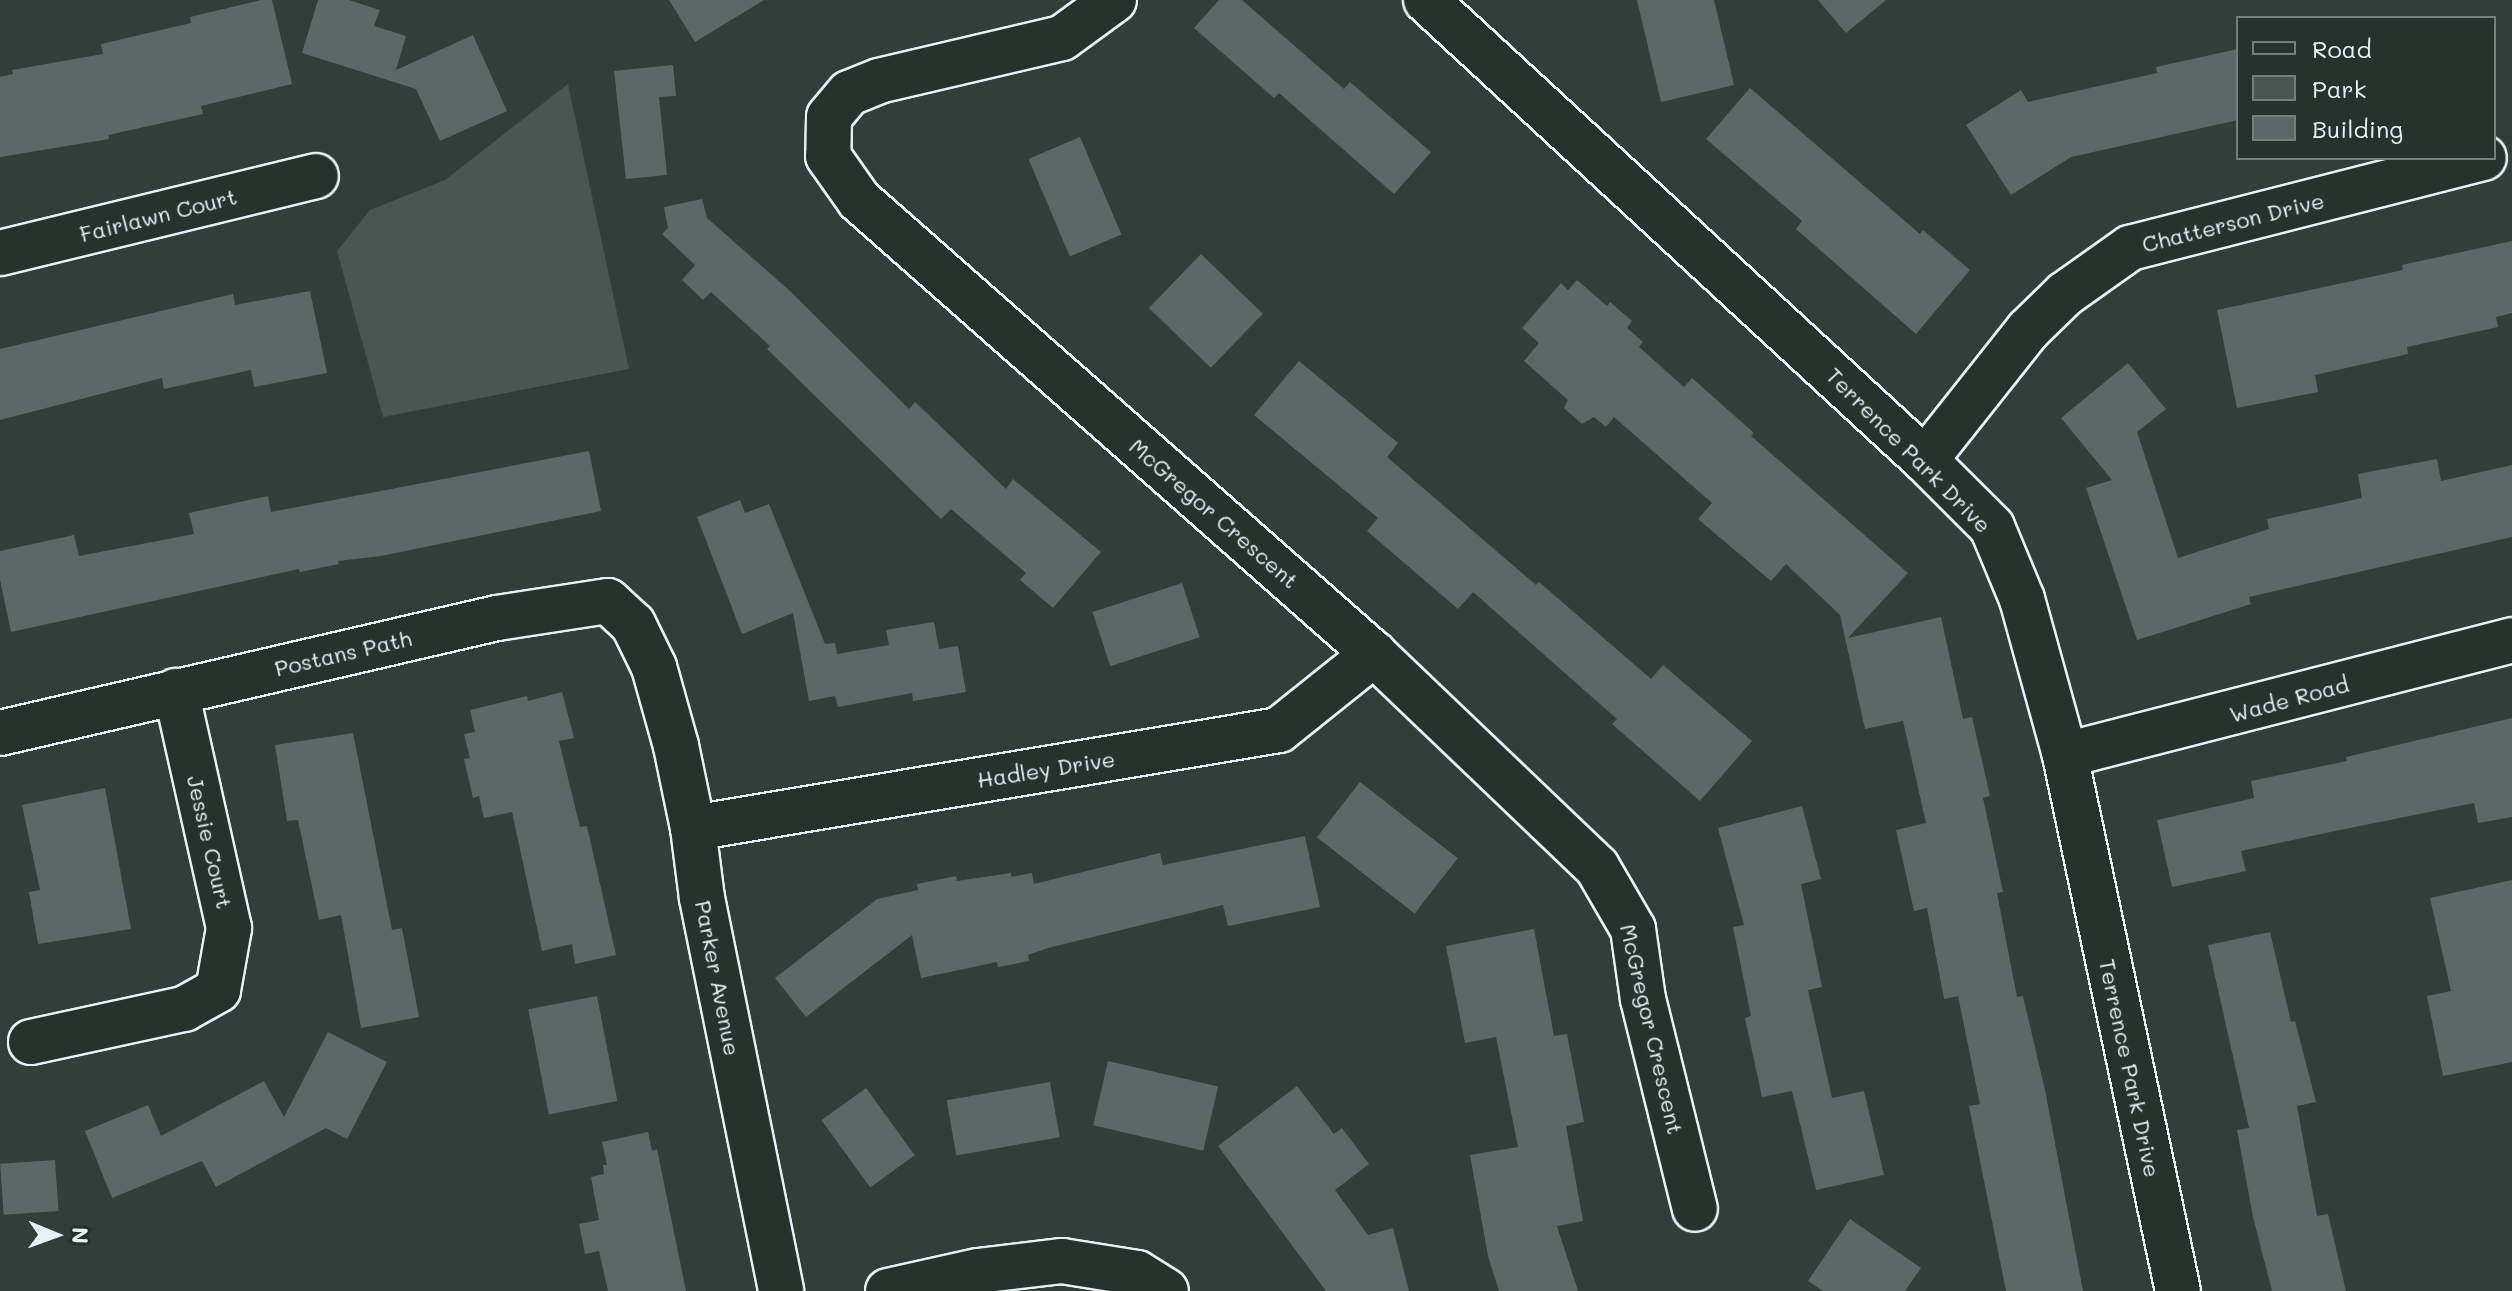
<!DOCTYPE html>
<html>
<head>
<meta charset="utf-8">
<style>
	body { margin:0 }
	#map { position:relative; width:2512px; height:1291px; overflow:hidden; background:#323e39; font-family:Mali,sans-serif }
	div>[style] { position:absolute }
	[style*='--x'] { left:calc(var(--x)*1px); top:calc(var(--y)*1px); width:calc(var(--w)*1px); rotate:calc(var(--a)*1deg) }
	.green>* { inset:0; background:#495651 }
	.building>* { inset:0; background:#5c6865; transform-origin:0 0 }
	.roads { filter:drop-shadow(2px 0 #e8f1f8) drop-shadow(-2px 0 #e8f1f8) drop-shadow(0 2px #e8f1f8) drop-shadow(0 -2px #e8f1f8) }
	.minor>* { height:44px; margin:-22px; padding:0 22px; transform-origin:22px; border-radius:22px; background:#26332d }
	span { translate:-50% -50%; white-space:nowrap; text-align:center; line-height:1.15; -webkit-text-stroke:6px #26332d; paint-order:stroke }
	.street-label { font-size:22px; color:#e8f1f8 }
	.legend { position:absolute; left:2236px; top:16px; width:260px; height:144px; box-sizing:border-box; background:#26332d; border:2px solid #747f7e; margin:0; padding:10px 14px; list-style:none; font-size:24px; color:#e8f1f8 }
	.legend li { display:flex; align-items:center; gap:16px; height:40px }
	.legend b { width:40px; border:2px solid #747f7e }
	.north { position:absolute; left:16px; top:1195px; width:80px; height:80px; -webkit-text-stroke:6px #26332d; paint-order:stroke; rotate:91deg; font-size:22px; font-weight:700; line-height:32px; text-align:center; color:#e8f1f8 }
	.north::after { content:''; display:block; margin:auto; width:28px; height:36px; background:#e8f1f8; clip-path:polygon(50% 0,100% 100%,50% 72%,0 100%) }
</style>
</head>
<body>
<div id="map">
	<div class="green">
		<div style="clip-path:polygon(568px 84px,629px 369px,383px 417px,337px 251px,370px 210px,445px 180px)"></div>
	</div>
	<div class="building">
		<div style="clip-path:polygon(261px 0,272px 0,292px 84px,201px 106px,203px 114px,108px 135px,109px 139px,0 157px,0 77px,13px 74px,12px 70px,103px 54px,101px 44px,191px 23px,190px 17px)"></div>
		<div style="clip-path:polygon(318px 0,349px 0,380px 10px,374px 26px,406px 36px,396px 70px,473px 35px,507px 111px,440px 141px,416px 89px,302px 53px)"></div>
		<div style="clip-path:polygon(669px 0,764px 0,695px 42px)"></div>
		<div style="clip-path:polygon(1219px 0,1242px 0,1344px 89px,1350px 82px,1431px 152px,1394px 194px,1279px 93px,1274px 98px,1194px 28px)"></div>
		<div style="clip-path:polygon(1637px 0,1714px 0,1734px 85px,1661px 102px)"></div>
		<div style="clip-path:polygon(1818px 0,1886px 0,1846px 33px)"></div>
		<div style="clip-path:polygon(2238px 49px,2238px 120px,2071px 157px,2011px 195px,1966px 125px,2021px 90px,2028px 102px,2157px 73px,2156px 67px)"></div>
		<div style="clip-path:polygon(673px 65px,676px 96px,659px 97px,667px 175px,626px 179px,614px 71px)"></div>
		<div style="clip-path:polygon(1750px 88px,1920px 234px,1923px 230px,1970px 270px,1916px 334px,1796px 229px,1802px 221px,1706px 139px)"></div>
		<div style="left:1080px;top:137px;width:106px;height:56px;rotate:67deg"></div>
		<div style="clip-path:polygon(702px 199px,707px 218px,790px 291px,909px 409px,915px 402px,1006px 489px,1013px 479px,1101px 552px,1053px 608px,1020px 580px,1026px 573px,951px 509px,941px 519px,767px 349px,770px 346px,711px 292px,703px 300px,682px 280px,695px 265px,662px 234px,668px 228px,664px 207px)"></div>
		<div style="clip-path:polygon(2512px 241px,2512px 313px,2496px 317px,2498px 327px,2407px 347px,2408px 354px,2315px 375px,2318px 392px,2237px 408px,2217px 310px,2403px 270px,2402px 265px)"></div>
		<div style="left:1201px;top:254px;width:86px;height:75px;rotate:44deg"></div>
		<div style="clip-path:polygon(1577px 280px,1607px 306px,1610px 302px,1632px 321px,1627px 328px,1643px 342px,1639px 347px,1684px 387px,1692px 378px,1754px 433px,1751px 436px,1908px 573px,1848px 638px,1941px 617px,1963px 719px,1972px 717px,1990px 796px,1983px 798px,2003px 892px,1997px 893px,2017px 997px,2023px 996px,2045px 1090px,2083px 1291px,2006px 1291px,1969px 1106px,1980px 1104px,1958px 996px,1944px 999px,1927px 908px,1914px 911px,1896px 830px,1926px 823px,1903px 721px,1865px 729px,1840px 615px,1786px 564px,1771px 581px,1698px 519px,1712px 503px,1614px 417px,1606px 427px,1594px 417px,1582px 424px,1564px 408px,1568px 400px,1524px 361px,1539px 343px,1522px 328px,1561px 283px,1568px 290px)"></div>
		<div style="clip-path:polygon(310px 291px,327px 373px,254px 387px,251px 370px,164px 389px,162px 378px,0 420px,0 349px,233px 294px,235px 305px)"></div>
		<div style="clip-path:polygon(1299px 361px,1398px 443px,1387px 457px,1536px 585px,1539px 582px,1651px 679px,1663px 665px,1752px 741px,1700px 801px,1612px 724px,1617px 719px,1473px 592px,1458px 609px,1367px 531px,1378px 518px,1254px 415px)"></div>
		<div style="clip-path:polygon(2128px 363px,2166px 409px,2137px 432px,2178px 558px,2269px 529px,2267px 519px,2362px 498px,2358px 474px,2437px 459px,2441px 481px,2512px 465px,2512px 537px,2249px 597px,2251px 604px,2137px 640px,2086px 488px,2112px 480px,2061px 418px)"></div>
		<div style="clip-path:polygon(589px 451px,601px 511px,381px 556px,338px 561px,339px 564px,300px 572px,299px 569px,11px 632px,0 580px,0 551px,74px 535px,79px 556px,194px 534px,189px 513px,268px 496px,271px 512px)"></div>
		<div style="clip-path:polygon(740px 500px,745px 513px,769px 504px,825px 644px,835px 643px,837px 654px,889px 645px,886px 630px,934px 622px,939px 649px,958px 646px,966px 692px,913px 701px,912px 693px,838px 707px,835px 696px,809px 701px,793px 613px,742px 634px,697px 517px)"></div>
		<div style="left:1182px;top:583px;width:57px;height:94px;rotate:72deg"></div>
		<div style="clip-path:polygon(562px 692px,574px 738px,559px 741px,580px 827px,587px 826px,616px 955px,575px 964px,572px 944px,542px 951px,512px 812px,484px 818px,479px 796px,473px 798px,464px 759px,470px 758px,464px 734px,475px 732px,470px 710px,527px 696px,528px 701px)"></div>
		<div style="clip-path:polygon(2512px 718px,2512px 817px,2478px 823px,2474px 803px,2335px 831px,2241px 851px,2246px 871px,2172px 887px,2157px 820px,2254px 798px,2251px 781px,2347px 761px,2346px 757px)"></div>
		<div style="clip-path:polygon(353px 733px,392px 930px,402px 928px,419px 1017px,361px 1028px,341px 915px,319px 920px,298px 820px,287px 821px,275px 745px)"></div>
		<div style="left:1360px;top:782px;width:124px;height:70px;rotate:38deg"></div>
		<div style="clip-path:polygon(105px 788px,131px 929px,38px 944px,29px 892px,40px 890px,22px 805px)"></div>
		<div style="clip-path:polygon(1802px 806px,1821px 879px,1801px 884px,1822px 987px,1808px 990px,1832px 1098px,1864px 1091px,1884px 1175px,1816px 1190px,1792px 1091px,1762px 1097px,1745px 1018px,1751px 1016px,1733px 927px,1744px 925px,1718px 828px)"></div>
		<div style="clip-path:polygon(1305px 836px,1320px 907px,1228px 926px,1223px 905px,1048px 948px,1028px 955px,1029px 961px,998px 967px,997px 962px,921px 978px,912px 935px,806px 1017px,775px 978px,877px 899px,918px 890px,917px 884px,956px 876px,957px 881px,1011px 873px,1011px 877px,1032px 873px,1034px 884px,1160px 853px,1163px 865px)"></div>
		<div style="clip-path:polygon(2512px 880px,2512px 1062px,2443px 1076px,2427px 996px,2451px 991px,2430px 898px)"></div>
		<div style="clip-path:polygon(1534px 929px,1554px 1036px,1567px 1034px,1584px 1122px,1566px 1126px,1583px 1221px,1557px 1226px,1578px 1291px,1499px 1291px,1488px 1256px,1470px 1155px,1518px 1147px,1496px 1037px,1465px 1043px,1446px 946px)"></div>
		<div style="clip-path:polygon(2270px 932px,2291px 1022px,2295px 1021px,2316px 1102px,2297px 1106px,2317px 1216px,2328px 1214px,2346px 1291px,2272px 1291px,2253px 1217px,2237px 1130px,2249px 1128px,2208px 945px)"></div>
		<div style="left:597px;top:996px;width:107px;height:70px;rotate:79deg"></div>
		<div style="clip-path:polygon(328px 1032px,387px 1062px,347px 1139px,326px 1128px,216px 1187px,202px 1161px,112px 1198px,85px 1131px,148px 1105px,161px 1136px,264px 1081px,284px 1117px)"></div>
		<div style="left:1108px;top:1061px;width:113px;height:66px;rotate:13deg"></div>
		<div style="left:1050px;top:1082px;width:56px;height:105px;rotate:80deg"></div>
		<div style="clip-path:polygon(1297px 1086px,1334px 1134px,1342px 1128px,1369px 1164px,1335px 1190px,1368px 1235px,1393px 1228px,1409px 1291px,1326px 1291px,1218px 1146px)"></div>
		<div style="left:866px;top:1088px;width:83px;height:55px;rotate:54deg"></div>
		<div style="clip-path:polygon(648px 1132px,652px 1151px,657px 1149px,686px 1291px,608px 1291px,599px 1251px,585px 1254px,579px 1224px,599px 1220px,591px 1177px,604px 1174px,603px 1165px,607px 1165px,602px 1142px)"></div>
		<div style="left:55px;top:1160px;width:51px;height:55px;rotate:86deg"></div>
		<div style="clip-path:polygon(1850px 1219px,1921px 1268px,1905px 1291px,1823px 1291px,1808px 1281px)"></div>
	</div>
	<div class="roads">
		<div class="minor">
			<div style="--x:1114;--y:0;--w:64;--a:143.8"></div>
			<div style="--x:1062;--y:38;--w:188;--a:166.8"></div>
			<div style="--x:879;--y:81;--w:32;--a:158"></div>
			<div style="--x:849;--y:93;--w:31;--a:130"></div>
			<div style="--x:829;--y:117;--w:39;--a:91"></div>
			<div style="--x:828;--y:156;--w:54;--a:54.8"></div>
			<div style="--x:859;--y:200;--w:687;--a:41.4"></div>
			<div style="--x:1374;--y:654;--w:308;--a:43.7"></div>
			<div style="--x:1597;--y:867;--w:72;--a:59.9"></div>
			<div style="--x:1633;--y:929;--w:71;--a:81.9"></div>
			<div style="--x:1643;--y:999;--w:216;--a:76.1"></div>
			<div style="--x:1426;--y:0;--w:679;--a:42.67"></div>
			<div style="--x:1925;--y:460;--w:95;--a:45"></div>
			<div style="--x:1992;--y:527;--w:78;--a:67.4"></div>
			<div style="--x:2022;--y:599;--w:162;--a:74.6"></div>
			<div style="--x:2065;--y:755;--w:548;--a:78.1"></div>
			<div style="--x:0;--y:253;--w:325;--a:-13.7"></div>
			<div style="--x:1925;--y:460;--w:166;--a:-51.6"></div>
			<div style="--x:2028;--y:330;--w:52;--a:-44.2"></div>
			<div style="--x:2065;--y:294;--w:80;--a:-35.3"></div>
			<div style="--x:2130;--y:248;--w:365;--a:-14.3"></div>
			<div style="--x:0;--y:733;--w:510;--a:-13.03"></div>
			<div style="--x:497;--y:618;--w:112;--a:-8.7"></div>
			<div style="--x:608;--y:601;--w:34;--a:43"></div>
			<div style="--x:633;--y:624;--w:48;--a:64"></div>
			<div style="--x:654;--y:667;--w:82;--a:74.4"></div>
			<div style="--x:676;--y:746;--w:84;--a:78.3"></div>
			<div style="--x:693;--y:828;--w:71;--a:82.7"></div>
			<div style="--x:702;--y:898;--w:401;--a:78.6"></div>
			<div style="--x:2065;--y:755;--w:462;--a:-14.4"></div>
			<div style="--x:693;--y:828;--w:594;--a:-9.49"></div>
			<div style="--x:1279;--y:730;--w:122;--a:-38.7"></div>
			<div style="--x:31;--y:1042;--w:157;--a:-12.2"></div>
			<div style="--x:184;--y:1009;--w:39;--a:-29"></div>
			<div style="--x:218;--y:990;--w:63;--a:-79.9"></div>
			<div style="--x:229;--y:928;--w:243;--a:-102.6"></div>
			<div style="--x:888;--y:1291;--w:92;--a:-12.5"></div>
			<div style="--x:978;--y:1271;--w:85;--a:-6.8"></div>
			<div style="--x:1062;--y:1261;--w:76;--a:9.1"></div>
			<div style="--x:1137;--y:1273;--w:34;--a:32"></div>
		</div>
	</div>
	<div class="street-label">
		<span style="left:158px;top:215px;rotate:-14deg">Fairlawn Court</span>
		<span style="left:2233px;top:222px;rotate:-14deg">Chatterson Drive</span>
		<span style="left:1909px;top:450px;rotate:45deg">Terrence Park Drive</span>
		<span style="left:1214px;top:513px;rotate:41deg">McGregor Crescent</span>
		<span style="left:343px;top:653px;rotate:-13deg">Postans Path</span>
		<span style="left:2289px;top:699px;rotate:-15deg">Wade Road</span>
		<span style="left:1046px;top:769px;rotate:-9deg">Hadley Drive</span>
		<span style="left:210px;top:842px;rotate:77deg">Jessie Court</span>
		<span style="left:718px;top:978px;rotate:79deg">Parker Avenue</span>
		<span style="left:1652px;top:1029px;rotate:77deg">McGregor Crescent</span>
		<span style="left:2130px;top:1068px;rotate:78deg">Terrence Park Drive</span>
	</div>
	<ul class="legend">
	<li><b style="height:10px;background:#26332d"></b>Road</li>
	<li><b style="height:22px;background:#495651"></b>Park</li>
	<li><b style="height:22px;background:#5c6865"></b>Building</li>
	</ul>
	<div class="north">N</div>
</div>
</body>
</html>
